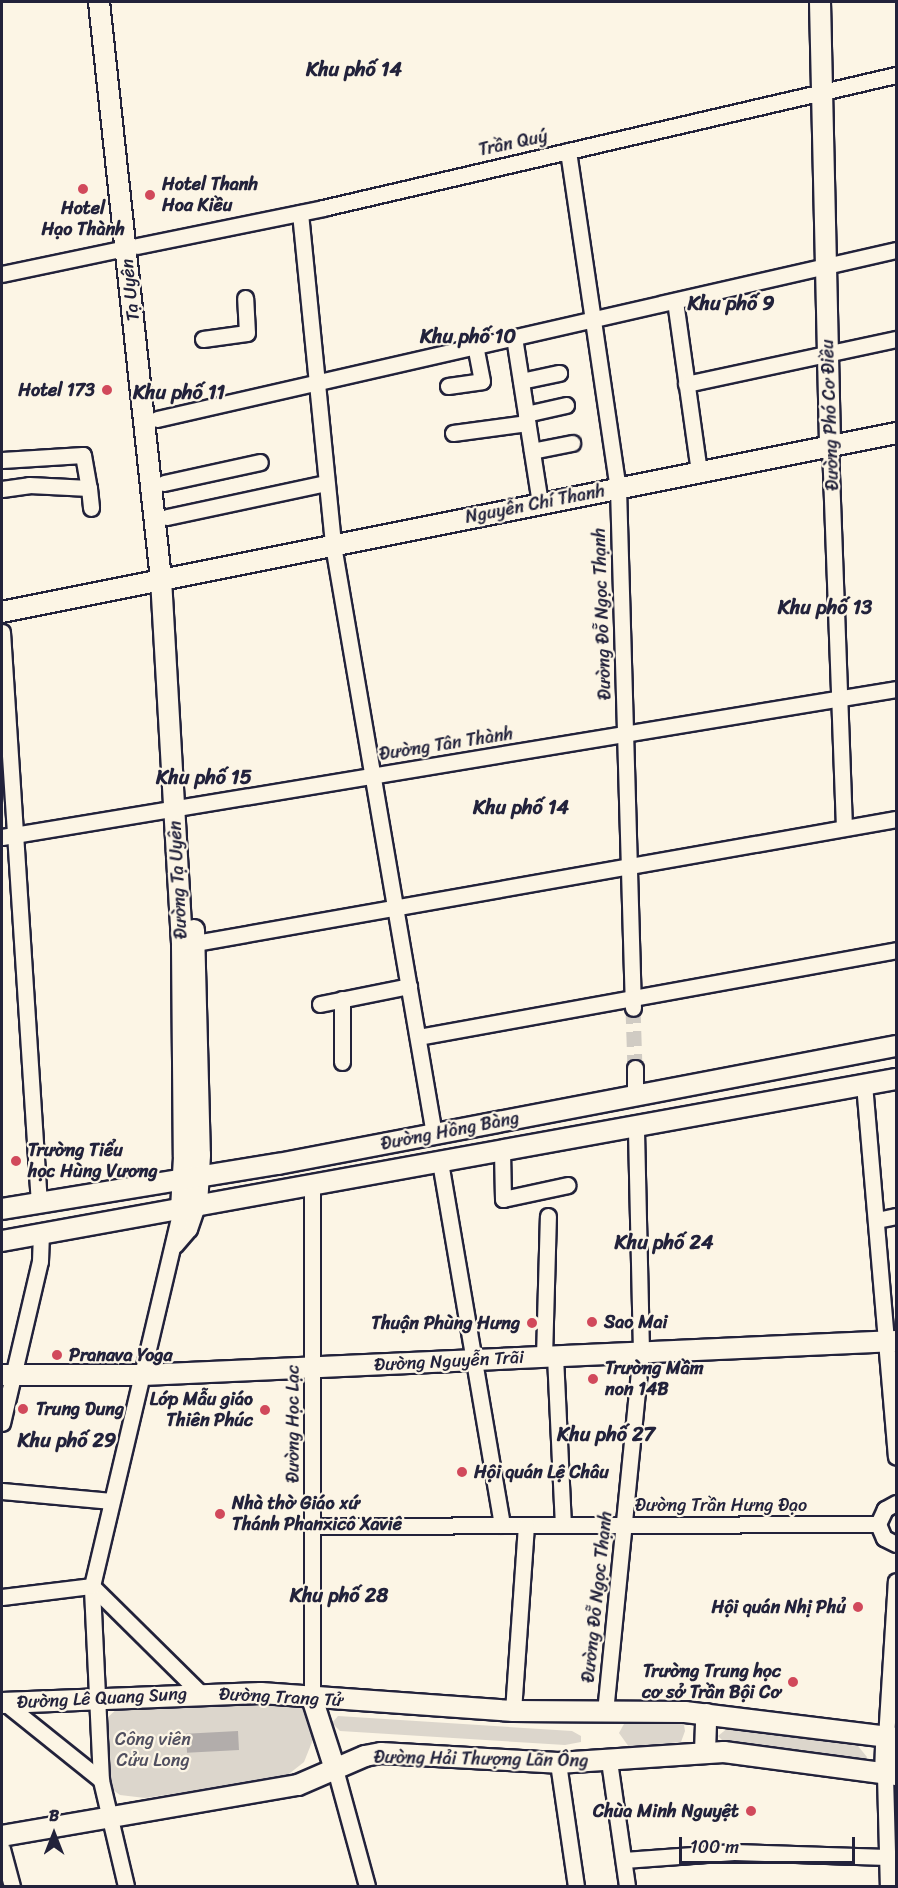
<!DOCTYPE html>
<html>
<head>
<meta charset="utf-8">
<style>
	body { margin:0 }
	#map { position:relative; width:898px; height:1888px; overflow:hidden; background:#fcf5e5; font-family:Sriracha,sans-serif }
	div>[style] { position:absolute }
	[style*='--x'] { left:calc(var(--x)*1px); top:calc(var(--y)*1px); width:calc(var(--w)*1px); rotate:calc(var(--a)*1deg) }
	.green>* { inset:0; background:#dcd6cc }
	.water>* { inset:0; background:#b2adab; transform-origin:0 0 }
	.minor-tunnel>* { height:15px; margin-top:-7.5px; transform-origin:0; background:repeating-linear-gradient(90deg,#d0cbc3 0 15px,transparent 0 23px) }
	.roads { filter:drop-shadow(2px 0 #22223b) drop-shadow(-2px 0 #22223b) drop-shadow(0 2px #22223b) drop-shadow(0 -2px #22223b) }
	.minor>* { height:15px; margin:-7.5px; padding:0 7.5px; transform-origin:7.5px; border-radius:7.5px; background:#fcf5e5 }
	.major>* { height:20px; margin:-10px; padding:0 10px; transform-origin:10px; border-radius:10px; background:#fcf5e5 }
	.dots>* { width:16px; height:16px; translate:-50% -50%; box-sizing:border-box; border:3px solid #fcf5e5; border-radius:50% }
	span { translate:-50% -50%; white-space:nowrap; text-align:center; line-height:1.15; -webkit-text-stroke:4.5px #fcf5e5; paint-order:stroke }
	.street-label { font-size:18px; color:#22223b }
	.poi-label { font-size:18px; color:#22223b; font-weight:700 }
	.left { translate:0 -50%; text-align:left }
	.right { translate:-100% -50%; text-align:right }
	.park-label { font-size:18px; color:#504f5f }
	.neighbourhood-label { font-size:20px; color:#22223b; font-weight:700 }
	.frame { position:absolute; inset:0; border:3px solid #22223b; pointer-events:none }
	.north { position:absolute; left:24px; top:1804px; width:60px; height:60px; -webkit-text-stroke:4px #fcf5e5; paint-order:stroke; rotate:0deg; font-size:16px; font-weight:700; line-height:24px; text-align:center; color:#22223b }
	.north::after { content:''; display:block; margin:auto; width:21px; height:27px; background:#22223b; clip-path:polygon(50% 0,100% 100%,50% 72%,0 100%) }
	.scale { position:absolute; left:679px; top:1837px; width:176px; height:27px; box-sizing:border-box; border:3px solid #22223b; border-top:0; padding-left:8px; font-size:18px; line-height:21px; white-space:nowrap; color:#22223b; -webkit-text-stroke:4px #fcf5e5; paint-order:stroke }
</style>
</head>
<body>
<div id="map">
	<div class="green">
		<div style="clip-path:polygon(280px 1700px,308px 1710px,314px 1737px,304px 1762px,285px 1777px,145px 1798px,120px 1795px,113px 1790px,105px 1775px,105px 1720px,121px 1705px)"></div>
		<div style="clip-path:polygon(338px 1716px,572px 1731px,581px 1736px,581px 1742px,565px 1745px,340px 1731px,332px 1723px)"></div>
		<div style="clip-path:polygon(679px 1722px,684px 1725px,685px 1731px,681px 1742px,629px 1747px,619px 1733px,624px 1724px)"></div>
		<div style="clip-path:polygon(729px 1727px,858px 1746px,867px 1757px,865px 1761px,726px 1744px,718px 1736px)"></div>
	</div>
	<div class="water">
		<div style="left:238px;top:1731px;width:19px;height:52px;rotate:87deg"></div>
	</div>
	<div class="minor-tunnel">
		<div style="--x:633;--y:1008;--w:60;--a:88.1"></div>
	</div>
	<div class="roads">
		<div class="minor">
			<div style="--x:568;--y:151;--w:341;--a:81.6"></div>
			<div style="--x:618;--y:488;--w:520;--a:88.35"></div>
			<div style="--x:300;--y:213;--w:334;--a:84.3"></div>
			<div style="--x:333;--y:545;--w:598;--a:80.27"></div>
			<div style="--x:137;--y:246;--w:190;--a:-11.5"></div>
			<div style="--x:323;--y:208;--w:588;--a:-13.07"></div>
			<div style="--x:2;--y:274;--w:126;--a:-11.9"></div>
			<div style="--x:675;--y:301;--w:173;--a:82"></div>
			<div style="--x:514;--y:337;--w:168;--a:81.1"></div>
			<div style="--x:203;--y:339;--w:44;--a:-7.8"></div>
			<div style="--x:247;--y:333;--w:35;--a:-93"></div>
			<div style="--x:521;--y:381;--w:39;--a:-12"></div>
			<div style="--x:686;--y:384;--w:215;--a:-12.1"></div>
			<div style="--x:448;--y:386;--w:34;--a:-8"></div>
			<div style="--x:482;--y:381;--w:36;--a:-101"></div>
			<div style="--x:526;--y:414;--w:41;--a:-12.7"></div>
			<div style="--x:157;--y:419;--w:758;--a:-12.88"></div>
			<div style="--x:453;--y:433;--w:75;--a:-7.7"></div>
			<div style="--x:830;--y:446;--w:382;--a:87.9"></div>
			<div style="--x:532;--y:451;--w:41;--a:-11.3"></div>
			<div style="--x:2;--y:460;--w:81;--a:-3.5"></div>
			<div style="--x:83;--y:455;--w:34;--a:80"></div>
			<div style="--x:164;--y:483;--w:98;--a:-12.3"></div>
			<div style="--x:2;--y:489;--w:27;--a:-8"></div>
			<div style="--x:29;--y:485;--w:60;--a:2.9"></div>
			<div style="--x:89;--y:488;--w:20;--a:84"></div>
			<div style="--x:167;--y:517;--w:163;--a:-12.1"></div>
			<div style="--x:2;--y:632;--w:573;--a:86.3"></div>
			<div style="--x:2;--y:837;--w:906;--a:-9.4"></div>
			<div style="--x:195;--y:943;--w:712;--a:-10.03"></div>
			<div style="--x:342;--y:999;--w:63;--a:90"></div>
			<div style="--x:320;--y:1004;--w:91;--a:-11.4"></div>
			<div style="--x:418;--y:1037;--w:486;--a:-10.3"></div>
			<div style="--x:635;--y:1068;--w:28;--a:90"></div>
			<div style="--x:864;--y:1084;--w:374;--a:85.1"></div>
			<div style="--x:502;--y:1151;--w:48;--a:88.8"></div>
			<div style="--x:503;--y:1199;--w:66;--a:-12.2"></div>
			<div style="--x:440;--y:1162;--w:368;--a:80.3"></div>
			<div style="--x:312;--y:1186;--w:512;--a:90"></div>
			<div style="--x:877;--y:1220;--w:19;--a:-12"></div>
			<div style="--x:175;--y:1245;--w:21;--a:-49"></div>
			<div style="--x:189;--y:1229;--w:24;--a:-71"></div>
			<div style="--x:555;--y:1356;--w:169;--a:87.3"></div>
			<div style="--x:544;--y:1357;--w:141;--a:-88.4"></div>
			<div style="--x:2;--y:1423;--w:166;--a:-76.8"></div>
			<div style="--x:40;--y:1261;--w:25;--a:-88"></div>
			<div style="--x:2;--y:1491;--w:110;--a:5.2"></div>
			<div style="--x:896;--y:1503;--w:13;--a:151"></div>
			<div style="--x:885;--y:1509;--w:17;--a:115"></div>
			<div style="--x:878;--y:1524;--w:15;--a:67"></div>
			<div style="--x:884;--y:1538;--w:13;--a:27"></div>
			<div style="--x:312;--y:1526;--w:566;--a:-0.2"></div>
			<div style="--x:2;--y:1597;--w:91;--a:-7"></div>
			<div style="--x:92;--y:1586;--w:152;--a:44.7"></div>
			<div style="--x:5;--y:1703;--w:123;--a:38.7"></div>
			<div style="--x:513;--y:1711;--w:186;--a:-86"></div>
			<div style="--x:605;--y:1712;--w:363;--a:-84.3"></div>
			<div style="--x:641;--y:1351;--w:225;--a:-91.3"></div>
			<div style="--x:886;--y:1738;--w:157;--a:-86.4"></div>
			<div style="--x:609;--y:1761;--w:126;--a:81.8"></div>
			<div style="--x:558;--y:1763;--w:124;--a:81.7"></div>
			<div style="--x:335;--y:1769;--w:121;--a:74.7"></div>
			<div style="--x:885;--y:1775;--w:111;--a:88.5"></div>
			<div style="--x:2;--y:1849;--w:38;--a:75"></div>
			<div style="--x:624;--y:1860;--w:110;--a:-4.2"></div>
			<div style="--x:734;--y:1852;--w:153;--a:1.9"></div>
			<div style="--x:126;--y:1886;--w:109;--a:-103.3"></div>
			<div style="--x:101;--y:1780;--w:194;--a:-92.7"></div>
			<div style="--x:92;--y:1586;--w:387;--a:-76.7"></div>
		</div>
		<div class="major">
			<div style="--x:99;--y:2;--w:580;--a:83.87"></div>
			<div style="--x:161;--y:579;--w:368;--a:86.7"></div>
			<div style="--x:182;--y:946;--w:211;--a:89.5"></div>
			<div style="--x:184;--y:1157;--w:52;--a:93.3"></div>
			<div style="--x:820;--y:2;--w:444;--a:88.7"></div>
			<div style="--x:2;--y:612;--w:912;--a:-11.32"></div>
			<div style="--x:194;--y:930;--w:225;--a:88.5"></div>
			<div style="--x:200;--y:1155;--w:51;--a:93.4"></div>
			<div style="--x:2;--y:1209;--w:280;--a:-9.3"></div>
			<div style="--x:278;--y:1164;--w:629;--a:-10.81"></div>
			<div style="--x:2;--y:1241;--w:909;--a:-10.27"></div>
			<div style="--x:2;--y:1375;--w:141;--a:0"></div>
			<div style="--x:143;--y:1375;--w:754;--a:-2.59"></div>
			<div style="--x:312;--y:1698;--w:75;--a:72.1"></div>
			<div style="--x:2;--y:1703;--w:259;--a:-2.2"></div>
			<div style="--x:261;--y:1693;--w:253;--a:4.1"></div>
			<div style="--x:513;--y:1711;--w:172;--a:0.3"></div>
			<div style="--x:685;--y:1712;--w:213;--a:7"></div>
			<div style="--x:705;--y:1752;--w:38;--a:-88"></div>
			<div style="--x:885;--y:1775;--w:37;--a:-88"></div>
			<div style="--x:2;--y:1836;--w:300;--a:-9.8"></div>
			<div style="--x:298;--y:1785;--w:73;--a:-23.4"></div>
			<div style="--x:365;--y:1756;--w:16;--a:-11"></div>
			<div style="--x:381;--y:1753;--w:177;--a:3.2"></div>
			<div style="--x:558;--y:1763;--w:166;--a:-3.8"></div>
			<div style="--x:724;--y:1752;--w:174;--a:7.6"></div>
		</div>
	</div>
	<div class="dots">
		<div style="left:83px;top:189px;background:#d1495b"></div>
		<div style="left:150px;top:195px;background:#d1495b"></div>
		<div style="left:107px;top:390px;background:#d1495b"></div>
		<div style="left:16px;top:1161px;background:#d1495b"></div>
		<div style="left:592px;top:1322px;background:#d1495b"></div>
		<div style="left:532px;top:1323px;background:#d1495b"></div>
		<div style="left:57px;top:1355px;background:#d1495b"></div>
		<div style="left:593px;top:1379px;background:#d1495b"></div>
		<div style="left:23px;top:1409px;background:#d1495b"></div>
		<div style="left:265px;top:1410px;background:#d1495b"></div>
		<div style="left:462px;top:1472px;background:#d1495b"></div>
		<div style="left:220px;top:1514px;background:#d1495b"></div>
		<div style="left:858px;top:1607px;background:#d1495b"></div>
		<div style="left:793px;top:1682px;background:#d1495b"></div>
		<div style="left:751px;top:1811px;background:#d1495b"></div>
	</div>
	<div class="street-label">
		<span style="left:513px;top:143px;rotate:-12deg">Trần Quý</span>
		<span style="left:130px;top:290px;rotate:-96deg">Tạ Uyên</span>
		<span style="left:830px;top:415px;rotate:-92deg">Đường Phó Cơ Điều</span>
		<span style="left:535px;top:504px;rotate:-11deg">Nguyễn Chí Thanh</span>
		<span style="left:602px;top:614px;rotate:-92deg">Đường Đỗ Ngọc Thạnh</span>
		<span style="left:446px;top:744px;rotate:-9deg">Đường Tân Thành</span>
		<span style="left:178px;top:880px;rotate:-93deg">Đường Tạ Uyên</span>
		<span style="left:450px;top:1131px;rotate:-11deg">Đường Hồng Bàng</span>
		<span style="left:449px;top:1361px;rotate:-3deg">Đường Nguyễn Trãi</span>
		<span style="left:293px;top:1424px;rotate:-90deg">Đường Học Lạc</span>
		<span style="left:721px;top:1505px">Đường Trần Hưng Đạo</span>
		<span style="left:597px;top:1597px;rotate:-84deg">Đường Đỗ Ngọc Thạnh</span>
		<span style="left:281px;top:1697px;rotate:3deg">Đường Trang Tử</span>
		<span style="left:102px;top:1698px;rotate:-3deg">Đường Lê Quang Sung</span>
		<span style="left:481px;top:1759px;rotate:1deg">Đường Hải Thượng Lãn Ông</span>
	</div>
	<div class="poi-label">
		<span class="left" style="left:162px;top:195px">Hotel Thanh<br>Hoa Kiều</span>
		<span style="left:83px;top:219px">Hotel<br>Hạo Thành</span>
		<span class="right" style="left:95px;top:390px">Hotel 173</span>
		<span class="left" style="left:28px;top:1161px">Trường Tiểu<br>học Hùng Vương</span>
		<span class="left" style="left:604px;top:1322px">Sao Mai</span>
		<span class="right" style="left:520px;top:1323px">Thuận Phùng Hưng</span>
		<span class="left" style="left:69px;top:1355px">Pranava Yoga</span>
		<span class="left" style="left:605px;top:1379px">Trường Mầm<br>non 14B</span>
		<span class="right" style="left:253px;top:1410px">Lớp Mẫu giáo<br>Thiên Phúc</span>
		<span class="left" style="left:36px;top:1409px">Trung Dung</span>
		<span class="left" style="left:474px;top:1472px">Hội quán Lệ Châu</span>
		<span class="left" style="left:232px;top:1514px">Nhà thờ Giáo xứ<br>Thánh Phanxicô Xaviê</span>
		<span class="right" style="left:846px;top:1607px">Hội quán Nhị Phủ</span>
		<span class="right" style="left:781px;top:1682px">Trường Trung học<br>cơ sở Trần Bội Cơ</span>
		<span class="right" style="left:739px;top:1811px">Chùa Minh Nguyệt</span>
	</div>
	<div class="park-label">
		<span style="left:153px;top:1750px">Công viên<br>Cửu Long</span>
	</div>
	<div class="neighbourhood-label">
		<span style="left:354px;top:69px">Khu phố 14</span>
		<span style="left:731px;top:303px">Khu phố 9</span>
		<span style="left:468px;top:336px">Khu phố 10</span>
		<span style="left:179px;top:392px">Khu phố 11</span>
		<span style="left:825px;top:607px">Khu phố 13</span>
		<span style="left:204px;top:777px">Khu phố 15</span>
		<span style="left:521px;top:807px">Khu phố 14</span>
		<span style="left:664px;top:1242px">Khu phố 24</span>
		<span style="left:606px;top:1434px">Khu phố 27</span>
		<span style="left:67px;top:1440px">Khu phố 29</span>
		<span style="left:339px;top:1595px">Khu phố 28</span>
	</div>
	<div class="frame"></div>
	<div class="north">B</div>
	<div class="scale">100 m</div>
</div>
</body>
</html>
